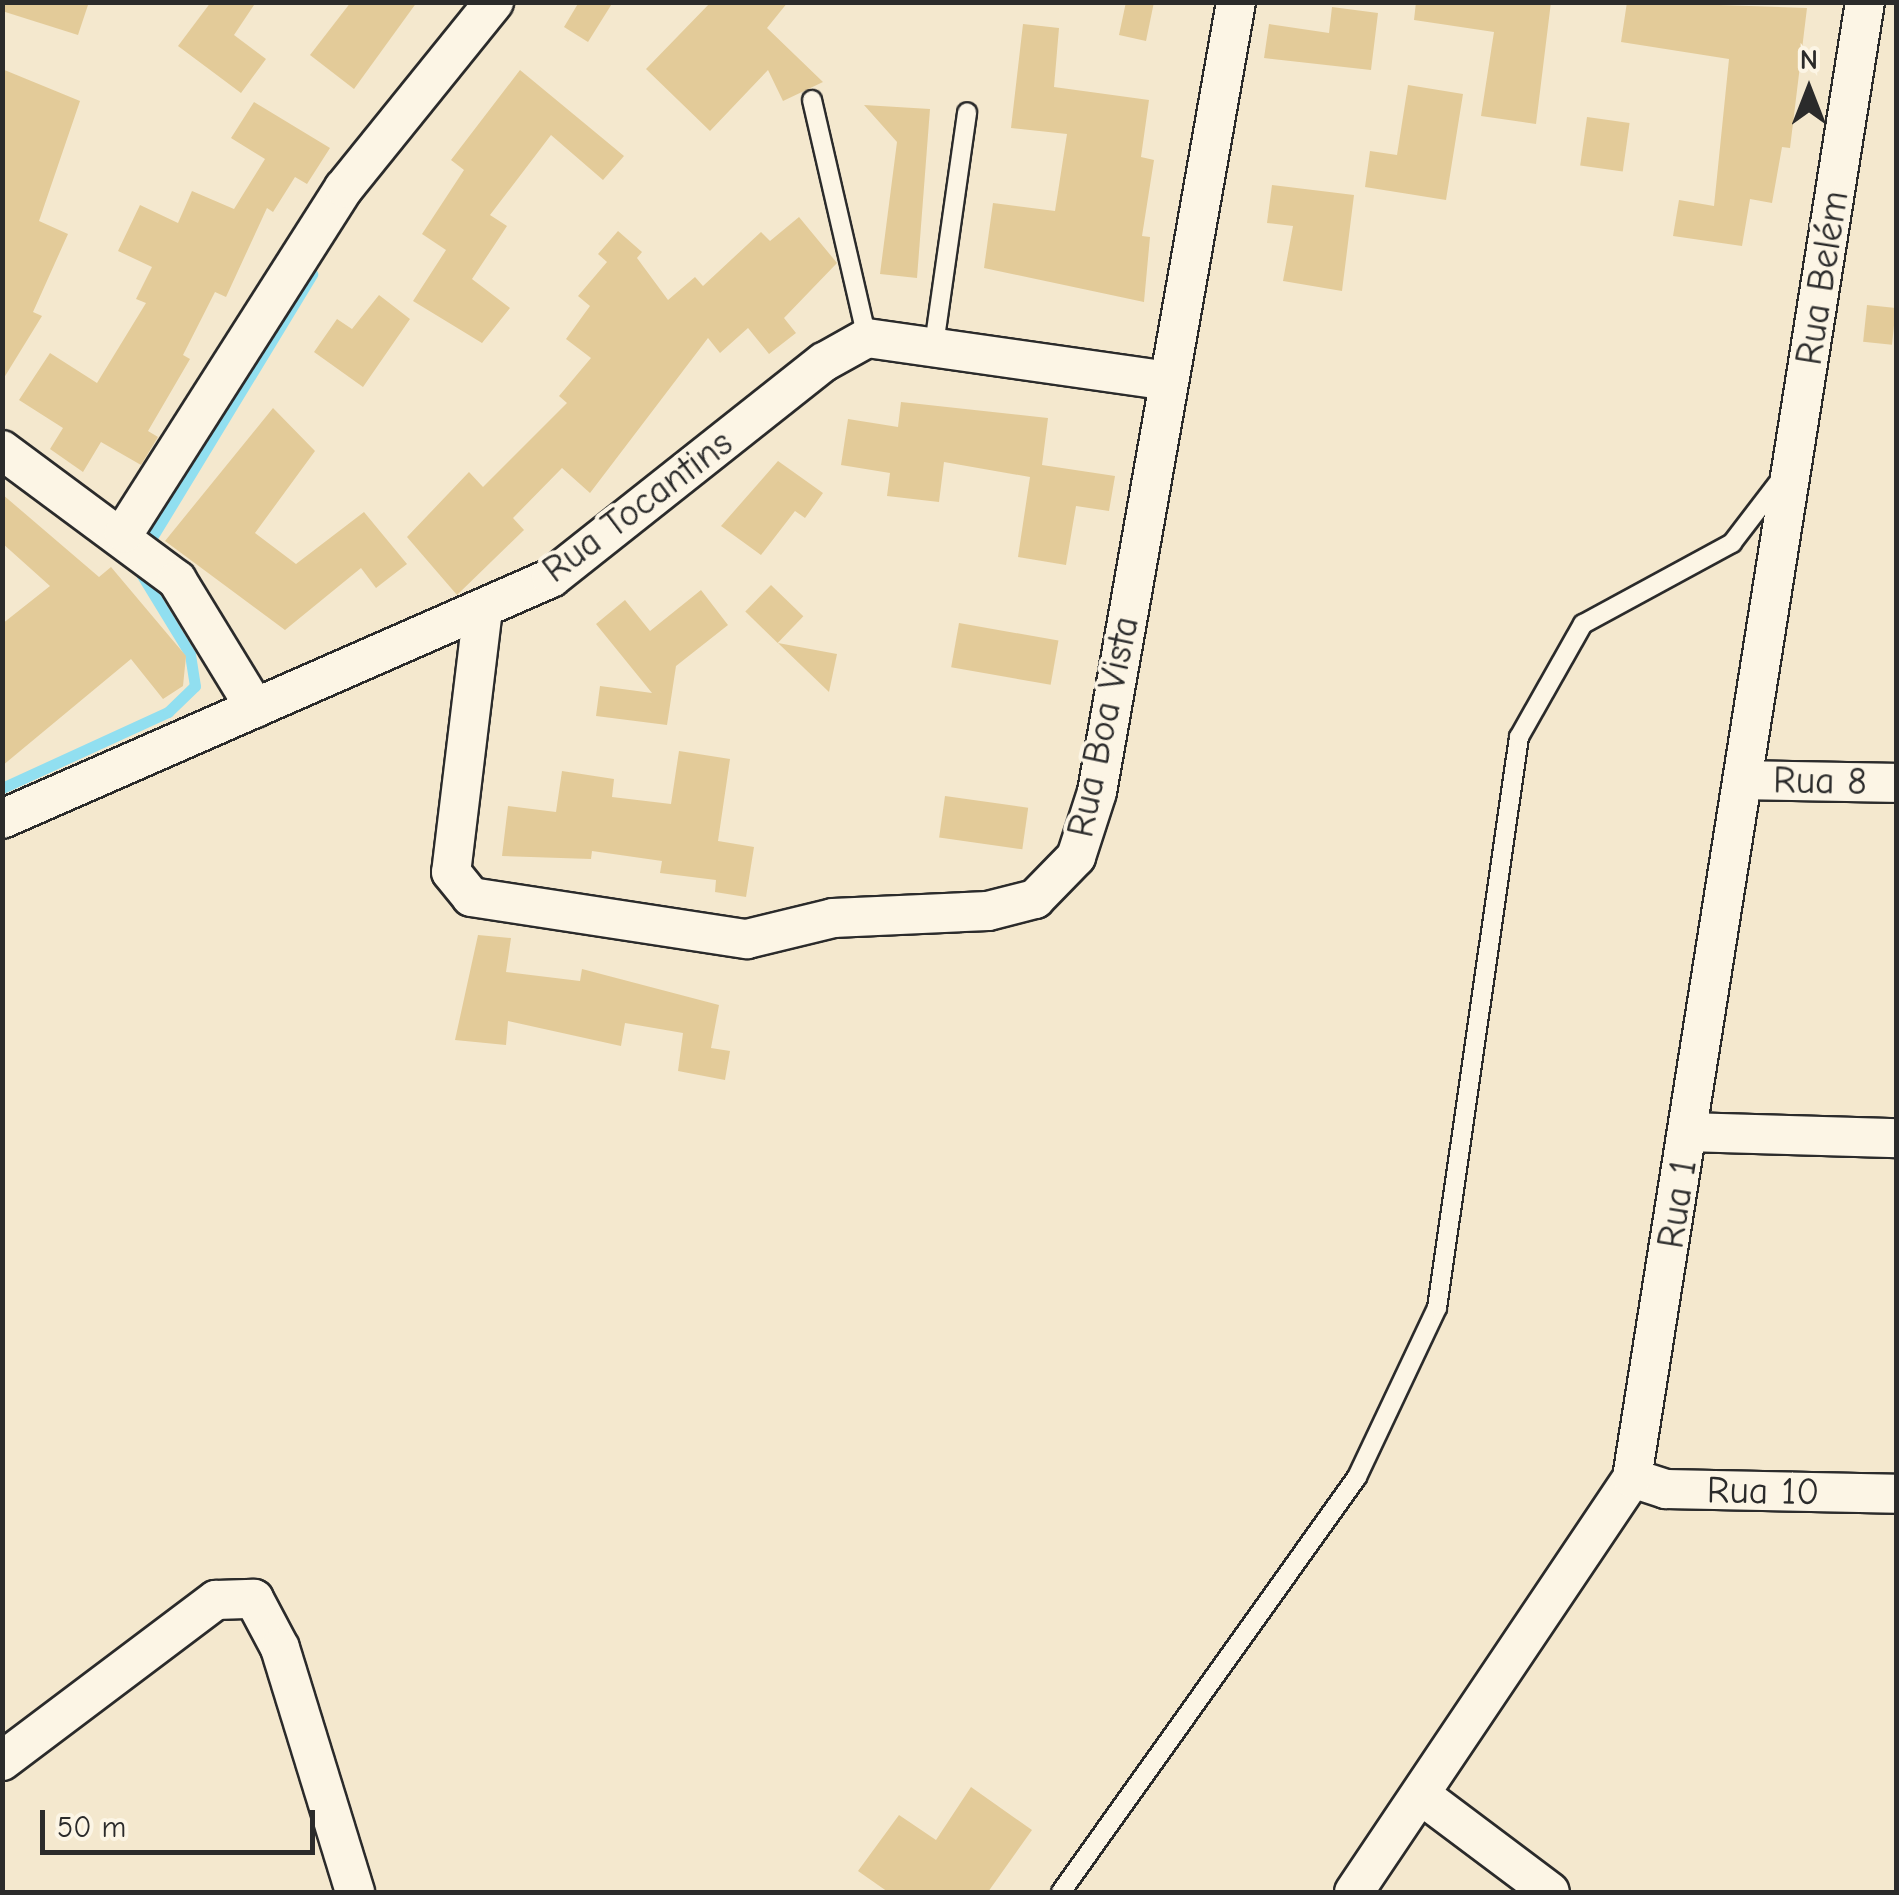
<!DOCTYPE html>
<html>
<head>
<meta charset="utf-8">
<style>
	body { margin:0 }
	#map { position:relative; width:1899px; height:1895px; overflow:hidden; background:#f4e8ce; font-family:"Comic Neue",sans-serif }
	div>[style] { position:absolute }
	[style*='--x'] { left:calc(var(--x)*1px); top:calc(var(--y)*1px); width:calc(var(--w)*1px); rotate:calc(var(--a)*1deg) }
	.stream>* { height:11px; margin:-5.5px; padding:0 5.5px; transform-origin:5.5px; border-radius:5.5px; background:#91dff0 }
	.building>* { inset:0; background:#e3cb99; transform-origin:0 0 }
	.roads { filter:drop-shadow(2px 0 #2b2b2b) drop-shadow(-2px 0 #2b2b2b) drop-shadow(0 2px #2b2b2b) drop-shadow(0 -2px #2b2b2b) }
	.service>* { height:18px; margin:-9px; padding:0 9px; transform-origin:9px; border-radius:9px; background:#fcf5e5 }
	.minor>* { height:38px; margin:-19px; padding:0 19px; transform-origin:19px; border-radius:19px; background:#fcf5e5 }
	span { translate:-50% -50%; white-space:nowrap; text-align:center; line-height:1.15; -webkit-text-stroke:8px #fcf5e5; paint-order:stroke }
	.street-label { font-size:38px; color:#2b2b2b }
	.frame { position:absolute; inset:0; border:5px solid #2b2b2b; pointer-events:none }
	.north { position:absolute; left:1759px; top:40px; width:100px; height:100px; -webkit-text-stroke:8px #fcf5e5; paint-order:stroke; rotate:0deg; font-size:28px; font-weight:700; line-height:40px; text-align:center; color:#2b2b2b }
	.north::after { content:''; display:block; margin:auto; width:35px; height:45px; background:#2b2b2b; clip-path:polygon(50% 0,100% 100%,50% 72%,0 100%) }
	.scale { position:absolute; left:40px; top:1810px; width:275px; height:45px; box-sizing:border-box; border:5px solid #2b2b2b; border-top:0; padding-left:12px; font-size:30px; line-height:35px; white-space:nowrap; color:#2b2b2b; -webkit-text-stroke:8px #fcf5e5; paint-order:stroke }
</style>
</head>
<body>
<div id="map">
	<div class="stream">
		<div style="--x:145;--y:549;--w:322;--a:-58.7"></div>
		<div style="--x:2;--y:788;--w:183;--a:-24.6"></div>
		<div style="--x:168;--y:712;--w:37;--a:-44"></div>
		<div style="--x:195;--y:686;--w:32;--a:-99"></div>
		<div style="--x:190;--y:654;--w:105;--a:-121.4"></div>
	</div>
	<div class="building">
		<div style="clip-path:polygon(2px 2px,89px 2px,78px 35px,2px 11px)"></div>
		<div style="clip-path:polygon(211px 2px,256px 2px,234px 35px,266px 59px,241px 93px,178px 46px)"></div>
		<div style="clip-path:polygon(351px 2px,417px 2px,354px 89px,310px 55px)"></div>
		<div style="clip-path:polygon(579px 2px,613px 2px,588px 42px,564px 27px)"></div>
		<div style="clip-path:polygon(711px 2px,788px 2px,767px 28px,823px 82px,783px 101px,768px 70px,710px 131px,646px 69px)"></div>
		<div style="clip-path:polygon(1126px 2px,1154px 2px,1146px 41px,1119px 35px)"></div>
		<div style="clip-path:polygon(1416px 2px,1551px 2px,1536px 124px,1481px 116px,1494px 32px,1414px 20px)"></div>
		<div style="clip-path:polygon(1627px 2px,1807px 8px,1790px 148px,1782px 147px,1772px 203px,1750px 199px,1742px 246px,1673px 236px,1679px 200px,1714px 206px,1729px 59px,1621px 42px)"></div>
		<div style="clip-path:polygon(1332px 7px,1378px 13px,1371px 70px,1264px 58px,1269px 24px,1329px 33px)"></div>
		<div style="clip-path:polygon(1023px 24px,1059px 28px,1054px 87px,1149px 100px,1141px 157px,1154px 160px,1142px 236px,1150px 237px,1144px 302px,984px 268px,993px 203px,1055px 211px,1067px 134px,1011px 128px)"></div>
		<div style="clip-path:polygon(2px 69px,80px 101px,39px 221px,68px 234px,33px 312px,42px 316px,2px 381px)"></div>
		<div style="clip-path:polygon(520px 70px,624px 156px,603px 180px,551px 135px,490px 215px,507px 226px,472px 279px,510px 308px,482px 343px,413px 301px,446px 250px,422px 234px,464px 170px,451px 160px)"></div>
		<div style="clip-path:polygon(1408px 85px,1463px 94px,1446px 200px,1365px 187px,1370px 151px,1397px 155px)"></div>
		<div style="clip-path:polygon(254px 102px,330px 148px,307px 184px,295px 177px,273px 212px,267px 208px,226px 297px,215px 292px,183px 355px,190px 359px,148px 431px,158px 437px,141px 465px,101px 442px,83px 472px,50px 449px,63px 428px,19px 400px,50px 353px,97px 383px,146px 303px,136px 299px,152px 267px,118px 251px,140px 205px,178px 223px,192px 191px,234px 209px,265px 159px,231px 138px)"></div>
		<div style="clip-path:polygon(864px 105px,930px 109px,917px 278px,880px 274px,897px 142px)"></div>
		<div style="left:1587px;top:117px;width:43px;height:49px;rotate:8deg"></div>
		<div style="clip-path:polygon(1272px 185px,1354px 195px,1342px 291px,1283px 281px,1293px 226px,1267px 223px)"></div>
		<div style="clip-path:polygon(799px 217px,837px 263px,784px 318px,796px 333px,769px 354px,748px 328px,720px 353px,708px 338px,590px 493px,562px 468px,513px 518px,524px 530px,457px 595px,407px 537px,469px 472px,483px 487px,567px 403px,559px 396px,591px 358px,566px 339px,590px 306px,578px 296px,607px 262px,598px 254px,618px 231px,642px 252px,637px 258px,668px 300px,695px 277px,703px 286px,761px 232px,770px 241px)"></div>
		<div style="clip-path:polygon(379px 295px,410px 319px,363px 387px,314px 352px,337px 319px,352px 329px)"></div>
		<div style="left:1867px;top:305px;width:29px;height:37px;rotate:6deg"></div>
		<div style="clip-path:polygon(901px 402px,1048px 418px,1042px 465px,1115px 476px,1109px 511px,1076px 506px,1066px 565px,1018px 557px,1030px 477px,944px 462px,939px 502px,887px 496px,890px 473px,841px 465px,848px 419px,898px 427px)"></div>
		<div style="clip-path:polygon(273px 408px,315px 451px,255px 533px,296px 564px,364px 512px,407px 564px,376px 588px,361px 568px,285px 630px,165px 541px)"></div>
		<div style="clip-path:polygon(778px 461px,823px 493px,805px 518px,795px 511px,761px 555px,721px 526px)"></div>
		<div style="clip-path:polygon(2px 494px,99px 577px,111px 567px,186px 656px,183px 686px,163px 699px,131px 659px,2px 766px,2px 624px,50px 586px,2px 543px)"></div>
		<div style="left:771px;top:585px;width:45px;height:37px;rotate:44deg"></div>
		<div style="clip-path:polygon(701px 590px,728px 625px,676px 666px,667px 725px,596px 716px,600px 686px,652px 693px,596px 624px,625px 600px,650px 631px)"></div>
		<div style="left:959px;top:623px;width:101px;height:45px;rotate:10deg"></div>
		<div style="clip-path:polygon(778px 643px,837px 654px,829px 692px)"></div>
		<div style="clip-path:polygon(679px 751px,730px 759px,718px 841px,754px 847px,746px 897px,715px 892px,716px 880px,660px 873px,662px 861px,592px 851px,591px 859px,502px 856px,508px 806px,556px 812px,562px 771px,614px 779px,612px 797px,671px 804px)"></div>
		<div style="left:945px;top:796px;width:84px;height:42px;rotate:8deg"></div>
		<div style="clip-path:polygon(478px 935px,511px 938px,506px 972px,580px 981px,582px 969px,719px 1005px,711px 1048px,730px 1051px,725px 1080px,678px 1071px,683px 1033px,625px 1023px,621px 1046px,508px 1021px,506px 1045px,455px 1040px)"></div>
		<div style="clip-path:polygon(971px 1787px,1032px 1830px,988px 1892px,888px 1892px,858px 1871px,899px 1815px,936px 1840px)"></div>
	</div>
	<div class="roads">
		<div class="service">
			<div style="--x:812;--y:100;--w:244;--a:77"></div>
			<div style="--x:934;--y:345;--w:235;--a:-81.9"></div>
			<div style="--x:1061;--y:1892;--w:510;--a:-54.5"></div>
			<div style="--x:1357;--y:1477;--w:187;--a:-64.7"></div>
			<div style="--x:1437;--y:1308;--w:577;--a:-81.83"></div>
			<div style="--x:1519;--y:737;--w:130;--a:-60.5"></div>
			<div style="--x:1583;--y:624;--w:170;--a:-28.5"></div>
			<div style="--x:1732;--y:543;--w:76;--a:-52.5"></div>
		</div>
		<div class="minor">
			<div style="--x:2;--y:450;--w:218;--a:36.6"></div>
			<div style="--x:177;--y:580;--w:150;--a:58.6"></div>
			<div style="--x:124;--y:533;--w:409;--a:-57.5"></div>
			<div style="--x:344;--y:188;--w:239;--a:-51.1"></div>
			<div style="--x:483;--y:609;--w:265;--a:96.9"></div>
			<div style="--x:451;--y:872;--w:32;--a:51"></div>
			<div style="--x:471;--y:897;--w:279;--a:8.7"></div>
			<div style="--x:747;--y:939;--w:89;--a:-13.7"></div>
			<div style="--x:833;--y:918;--w:155;--a:-2.6"></div>
			<div style="--x:988;--y:911;--w:49;--a:-14.3"></div>
			<div style="--x:1035;--y:899;--w:59;--a:-45.7"></div>
			<div style="--x:1076;--y:857;--w:68;--a:-72.1"></div>
			<div style="--x:1097;--y:792;--w:802;--a:-80.02"></div>
			<div style="--x:1743;--y:780;--w:153;--a:1.1"></div>
			<div style="--x:2;--y:819;--w:600;--a:-23.7"></div>
			<div style="--x:551;--y:578;--w:348;--a:-38.4"></div>
			<div style="--x:824;--y:362;--w:49;--a:-29.2"></div>
			<div style="--x:867;--y:338;--w:305;--a:8.1"></div>
			<div style="--x:1689;--y:1132;--w:207;--a:1.7"></div>
			<div style="--x:1632;--y:1478;--w:36;--a:18"></div>
			<div style="--x:1666;--y:1489;--w:230;--a:1.2"></div>
			<div style="--x:2;--y:1761;--w:268;--a:-37"></div>
			<div style="--x:216;--y:1600;--w:38;--a:-2"></div>
			<div style="--x:254;--y:1599;--w:55;--a:62"></div>
			<div style="--x:280;--y:1648;--w:255;--a:72.9"></div>
			<div style="--x:1421;--y:1795;--w:161;--a:36.9"></div>
			<div style="--x:1354;--y:1892;--w:499;--a:-56.1"></div>
			<div style="--x:1632;--y:1478;--w:1494;--a:-81.03"></div>
		</div>
	</div>
	<div class="street-label">
		<span style="left:1823px;top:278px;rotate:-81deg">Rua Belém</span>
		<span style="left:638px;top:507px;rotate:-37deg">Rua Tocantins</span>
		<span style="left:1104px;top:727px;rotate:-78deg">Rua Boa Vista</span>
		<span style="left:1820px;top:782px;rotate:1deg">Rua 8</span>
		<span style="left:1678px;top:1204px;rotate:-81deg">Rua 1</span>
		<span style="left:1763px;top:1492px;rotate:1deg">Rua 10</span>
	</div>
	<div class="frame"></div>
	<div class="north">N</div>
	<div class="scale">50 m</div>
</div>
</body>
</html>
